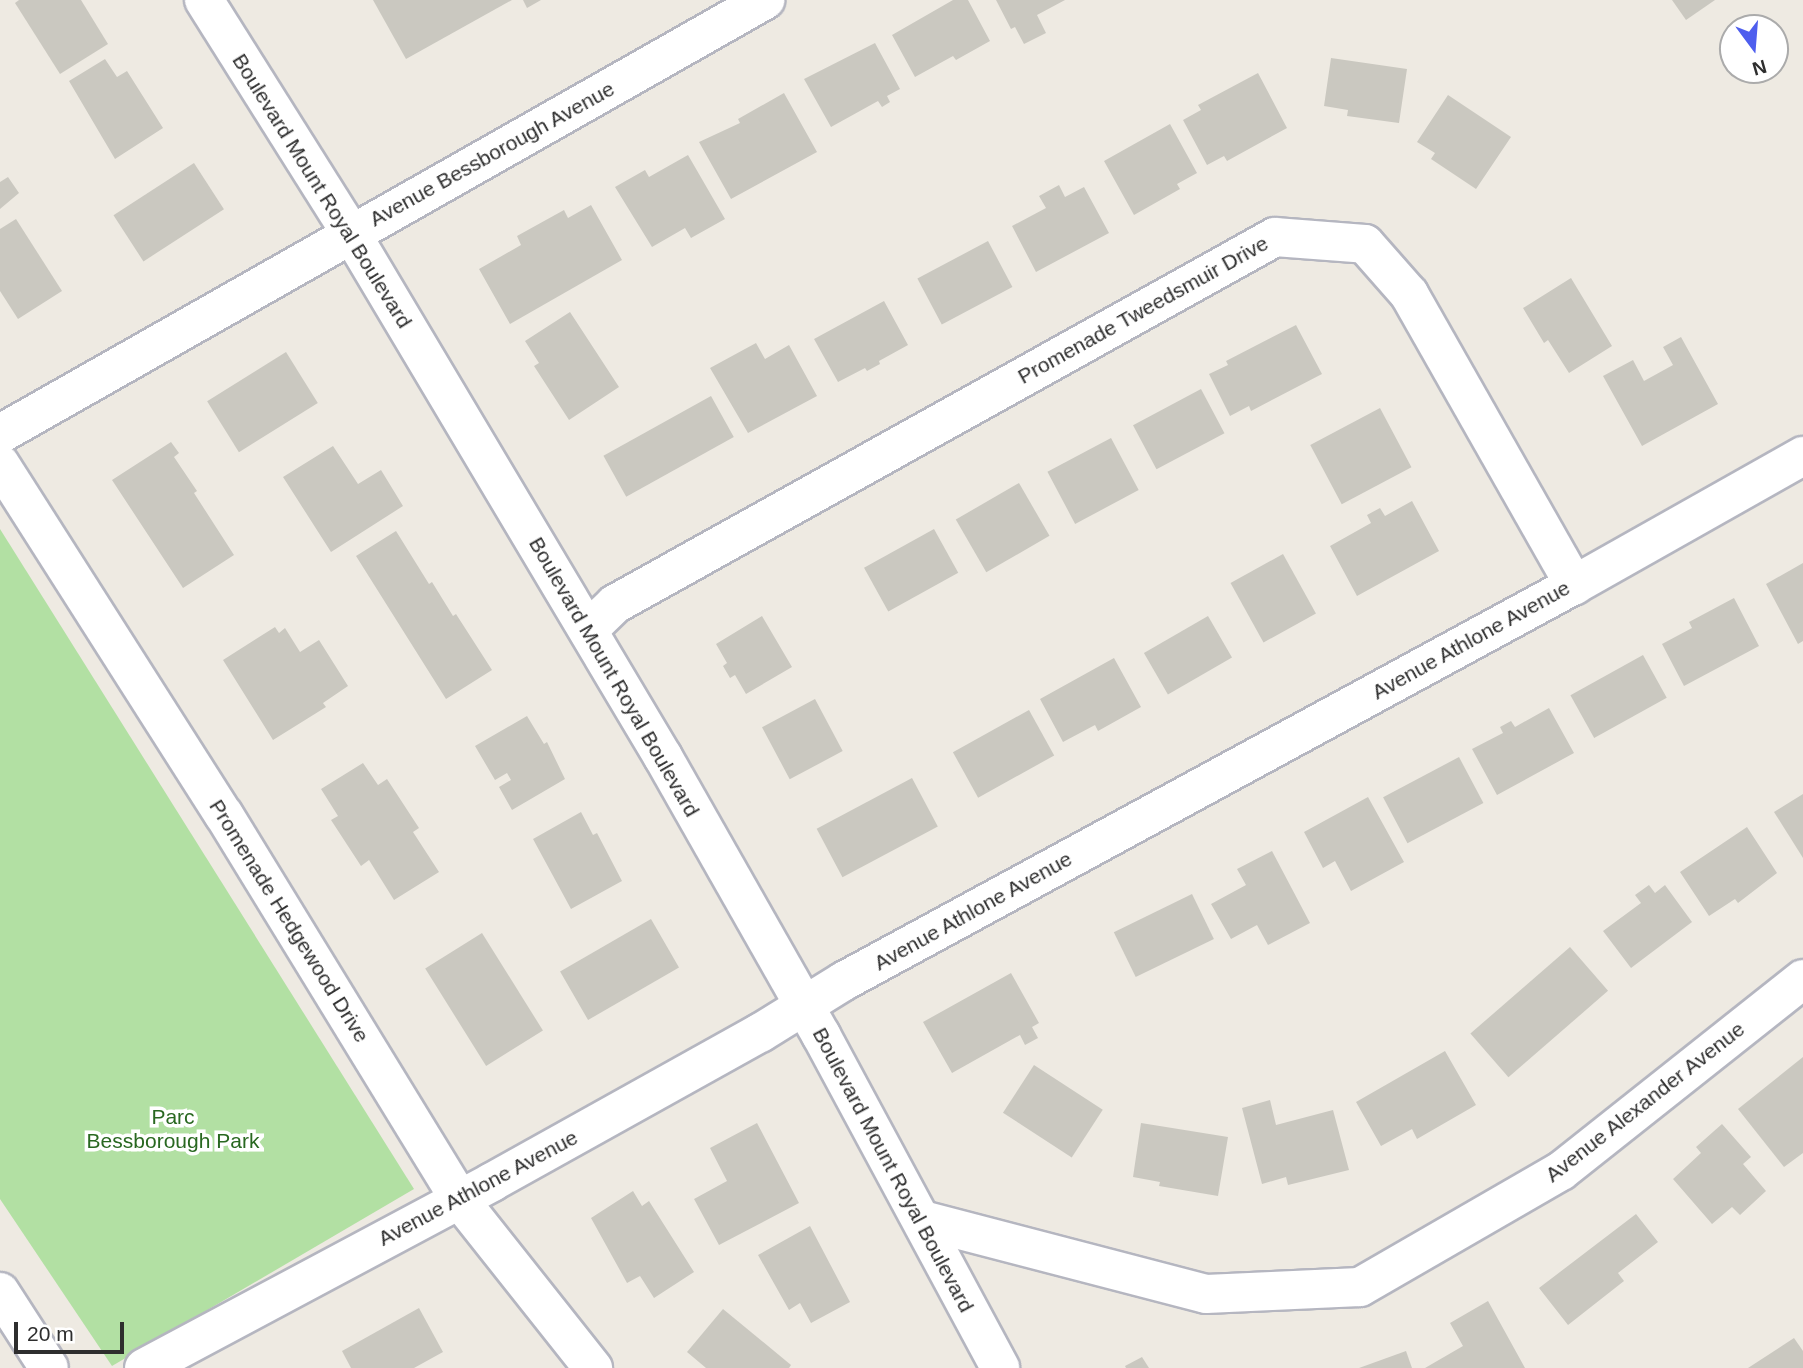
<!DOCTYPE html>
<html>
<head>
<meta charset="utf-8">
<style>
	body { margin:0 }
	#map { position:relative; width:1803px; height:1368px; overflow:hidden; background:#eeeae2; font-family:Arial,sans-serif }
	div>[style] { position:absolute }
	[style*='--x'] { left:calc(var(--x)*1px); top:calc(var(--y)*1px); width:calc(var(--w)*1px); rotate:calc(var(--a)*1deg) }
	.green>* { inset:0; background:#b2e0a3 }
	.building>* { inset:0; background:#cac8c0; transform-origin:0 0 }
	.roads { filter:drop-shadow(2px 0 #b5b6c0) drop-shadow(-2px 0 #b5b6c0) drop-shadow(0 2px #b5b6c0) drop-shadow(0 -2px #b5b6c0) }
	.minor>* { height:38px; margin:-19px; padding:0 19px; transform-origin:19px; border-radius:19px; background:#fff }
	span { translate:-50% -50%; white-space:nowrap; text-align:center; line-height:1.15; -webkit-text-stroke:7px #fff; paint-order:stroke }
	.street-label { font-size:21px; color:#2e2e2e }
	.park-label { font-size:21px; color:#296821 }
	.north { position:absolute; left:1719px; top:14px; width:70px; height:70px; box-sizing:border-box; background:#fff; border:2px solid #ababab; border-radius:50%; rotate:164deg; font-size:19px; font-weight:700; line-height:28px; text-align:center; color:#2e2e2e }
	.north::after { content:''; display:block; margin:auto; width:24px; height:32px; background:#4e5eee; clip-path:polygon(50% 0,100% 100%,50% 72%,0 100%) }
	.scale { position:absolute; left:14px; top:1322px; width:110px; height:32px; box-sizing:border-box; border:4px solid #2e2e2e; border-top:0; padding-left:9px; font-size:21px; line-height:24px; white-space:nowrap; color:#2e2e2e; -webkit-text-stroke:5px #fff; paint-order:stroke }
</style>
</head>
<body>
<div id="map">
	<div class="green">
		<div style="clip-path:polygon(0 529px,414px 1189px,112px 1366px,0 1199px)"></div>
	</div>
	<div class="building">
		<div style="clip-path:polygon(19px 0,81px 0,108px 44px,60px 74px,15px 3px)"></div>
		<div style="clip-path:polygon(373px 0,512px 0,406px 59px)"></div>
		<div style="clip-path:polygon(523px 0,541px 0,527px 8px)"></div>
		<div style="clip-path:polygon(953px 0,968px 0,990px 41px,956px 60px,953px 56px,915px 77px,892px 35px)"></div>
		<div style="clip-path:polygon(996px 0,1065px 0,1037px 15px,1046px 33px,1024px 44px,1015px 27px,1011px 29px)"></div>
		<div style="clip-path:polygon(1672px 0,1715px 0,1686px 20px)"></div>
		<div style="clip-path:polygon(875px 43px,900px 89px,887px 96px,890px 102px,882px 107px,878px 101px,831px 127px,804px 79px)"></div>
		<div style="clip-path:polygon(1331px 58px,1407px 69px,1399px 123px,1347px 116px,1348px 110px,1324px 106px)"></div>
		<div style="clip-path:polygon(105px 59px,117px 77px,127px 71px,163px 128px,115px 159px,69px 81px)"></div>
		<div style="clip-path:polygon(1258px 73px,1287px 128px,1227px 161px,1224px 156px,1207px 165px,1183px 120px,1201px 110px,1198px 105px)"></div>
		<div style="clip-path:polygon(784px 93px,817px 152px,731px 199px,699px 142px,740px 123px,738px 119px)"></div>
		<div style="clip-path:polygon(1448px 95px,1511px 137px,1476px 189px,1431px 159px,1435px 153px,1417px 142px)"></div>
		<div style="clip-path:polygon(1170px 124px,1197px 173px,1177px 184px,1180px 189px,1134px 215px,1104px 161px)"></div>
		<div style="clip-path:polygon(688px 155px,725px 219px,691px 238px,685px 228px,652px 247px,615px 187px,645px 170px,649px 177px)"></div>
		<div style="left:194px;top:163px;width:55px;height:96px;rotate:57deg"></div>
		<div style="clip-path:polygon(8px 177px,19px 193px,0 209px,0 182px)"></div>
		<div style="clip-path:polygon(1059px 185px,1065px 197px,1084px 187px,1109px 233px,1036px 272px,1012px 226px,1046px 208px,1039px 196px)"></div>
		<div style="clip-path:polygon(591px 205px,622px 260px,510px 324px,479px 269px,521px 245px,517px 236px,564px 210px,568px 218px)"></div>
		<div style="clip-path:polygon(16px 219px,62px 291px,18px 319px,0 291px,0 229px)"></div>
		<div style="left:988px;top:241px;width:52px;height:80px;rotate:62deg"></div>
		<div style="clip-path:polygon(1571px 278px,1612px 346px,1569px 373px,1548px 340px,1544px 343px,1523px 308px)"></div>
		<div style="clip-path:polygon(884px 301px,908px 345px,879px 361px,880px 364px,867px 371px,865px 368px,838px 382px,814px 339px)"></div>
		<div style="clip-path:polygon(570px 312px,619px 387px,569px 420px,534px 366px,539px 363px,525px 341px)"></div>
		<div style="clip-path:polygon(1296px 325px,1322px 374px,1251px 411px,1249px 406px,1230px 416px,1209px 374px,1228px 365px,1226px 361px)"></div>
		<div style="clip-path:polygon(1681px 337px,1718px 404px,1642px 446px,1603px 376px,1633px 360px,1644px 381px,1673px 365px,1663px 347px)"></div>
		<div style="clip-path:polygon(756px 343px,765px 359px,789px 345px,817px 396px,748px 433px,710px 368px)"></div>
		<div style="left:286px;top:352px;width:60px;height:93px;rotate:58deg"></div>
		<div style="left:1201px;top:389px;width:50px;height:77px;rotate:62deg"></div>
		<div style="left:711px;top:396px;width:47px;height:123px;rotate:61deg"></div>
		<div style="left:1380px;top:408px;width:67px;height:79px;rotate:62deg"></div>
		<div style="left:1111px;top:438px;width:59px;height:72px;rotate:62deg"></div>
		<div style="clip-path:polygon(171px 442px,179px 453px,174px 457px,197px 491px,194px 493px,234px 555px,183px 588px,112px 480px)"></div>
		<div style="clip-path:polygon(333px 446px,358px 484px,381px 470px,403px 506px,331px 552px,283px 477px)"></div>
		<div style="left:1019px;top:483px;width:61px;height:73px;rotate:60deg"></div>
		<div style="clip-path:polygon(1412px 501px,1439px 551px,1357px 596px,1330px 546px,1371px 523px,1367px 515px,1380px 508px,1385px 516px)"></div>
		<div style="left:934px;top:529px;width:50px;height:80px;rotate:61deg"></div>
		<div style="clip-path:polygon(396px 531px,429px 584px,432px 582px,453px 616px,456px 614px,492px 670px,446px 699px,356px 556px)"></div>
		<div style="left:1283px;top:554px;width:68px;height:60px;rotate:61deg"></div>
		<div style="clip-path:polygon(1803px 563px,1803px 641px,1798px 644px,1766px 584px)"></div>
		<div style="clip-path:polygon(1734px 598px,1759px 646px,1684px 686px,1662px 644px,1692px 628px,1689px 622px)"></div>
		<div style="clip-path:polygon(762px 616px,792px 667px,746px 694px,735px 675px,730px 678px,723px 666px,727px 663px,716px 644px)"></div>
		<div style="left:1208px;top:616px;width:48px;height:74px;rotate:60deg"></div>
		<div style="clip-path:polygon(275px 627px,279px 633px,285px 628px,300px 652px,319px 640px,348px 686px,323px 703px,326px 707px,273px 740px,223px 660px)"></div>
		<div style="left:1643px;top:655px;width:49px;height:83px;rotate:61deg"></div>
		<div style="clip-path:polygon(1114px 658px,1141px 707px,1098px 731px,1095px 725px,1063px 742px,1040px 699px)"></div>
		<div style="left:815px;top:699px;width:59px;height:60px;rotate:62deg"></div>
		<div style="clip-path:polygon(1549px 708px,1574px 753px,1497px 795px,1472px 749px,1503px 733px,1500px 727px,1511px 721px,1515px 727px)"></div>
		<div style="left:1029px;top:710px;width:52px;height:87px;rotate:61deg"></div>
		<div style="clip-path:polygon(527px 716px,544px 744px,547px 742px,565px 779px,512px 810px,499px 787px,511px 780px,507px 773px,495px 780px,475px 746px)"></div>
		<div style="left:1459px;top:757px;width:52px;height:86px;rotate:62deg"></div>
		<div style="clip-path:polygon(363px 763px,378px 785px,387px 779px,419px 828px,413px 832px,439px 872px,394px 900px,369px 860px,361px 866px,331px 820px,338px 816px,321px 789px)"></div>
		<div style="left:912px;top:778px;width:55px;height:108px;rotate:62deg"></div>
		<div style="clip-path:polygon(1803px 794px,1803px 858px,1774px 812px)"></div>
		<div style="clip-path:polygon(1368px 797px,1404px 862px,1351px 891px,1335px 861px,1323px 868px,1304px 832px)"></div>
		<div style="clip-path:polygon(581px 812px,593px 835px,597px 833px,622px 881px,571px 909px,533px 839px)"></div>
		<div style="clip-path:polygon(1747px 827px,1777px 873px,1738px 903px,1735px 899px,1709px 916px,1680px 872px)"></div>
		<div style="clip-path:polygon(1272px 851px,1310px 923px,1268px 945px,1257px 925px,1231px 939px,1211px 904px,1246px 885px,1237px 869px)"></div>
		<div style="clip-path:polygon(1649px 885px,1655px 893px,1665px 885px,1692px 922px,1631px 968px,1603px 931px,1641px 903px,1635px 895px)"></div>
		<div style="left:1192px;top:894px;width:50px;height:87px;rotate:64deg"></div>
		<div style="left:651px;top:919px;width:56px;height:105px;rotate:60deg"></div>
		<div style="left:482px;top:933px;width:115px;height:67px;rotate:58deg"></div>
		<div style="left:1570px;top:947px;width:58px;height:132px;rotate:49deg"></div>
		<div style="clip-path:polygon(1011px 973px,1039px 1023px,1032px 1027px,1038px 1038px,1025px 1045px,1020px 1035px,952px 1073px,923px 1022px)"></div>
		<div style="clip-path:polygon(1445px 1051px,1476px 1105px,1417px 1139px,1412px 1129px,1381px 1146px,1356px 1102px)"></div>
		<div style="clip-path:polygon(1803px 1057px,1803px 1153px,1784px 1167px,1738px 1109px)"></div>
		<div style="left:1034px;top:1065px;width:82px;height:57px;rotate:33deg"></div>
		<div style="clip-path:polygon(1270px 1100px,1276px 1125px,1333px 1110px,1349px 1170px,1288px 1185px,1286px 1177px,1262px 1184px,1242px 1108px)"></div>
		<div style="clip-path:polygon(757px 1123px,799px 1203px,719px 1245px,694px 1199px,727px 1181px,710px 1148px)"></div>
		<div style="clip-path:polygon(1141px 1123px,1228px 1137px,1218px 1196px,1159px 1186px,1160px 1182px,1133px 1177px)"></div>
		<div style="clip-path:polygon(1722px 1124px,1751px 1157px,1743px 1164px,1766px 1191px,1740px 1215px,1732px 1207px,1712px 1224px,1673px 1179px,1701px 1153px,1696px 1147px)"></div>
		<div style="clip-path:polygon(633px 1191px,642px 1206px,649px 1201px,694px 1272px,654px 1298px,640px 1276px,627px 1283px,591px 1218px)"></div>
		<div style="clip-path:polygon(1636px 1214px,1658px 1242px,1618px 1273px,1624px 1281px,1568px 1325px,1539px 1288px)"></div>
		<div style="clip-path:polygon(810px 1226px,850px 1302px,811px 1323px,800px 1303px,789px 1310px,758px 1255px)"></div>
		<div style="clip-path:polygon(1488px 1301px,1525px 1368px,1425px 1368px,1463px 1346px,1450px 1323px)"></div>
		<div style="clip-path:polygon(419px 1308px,443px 1352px,414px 1368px,351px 1368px,342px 1351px)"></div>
		<div style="clip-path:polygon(723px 1309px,791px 1365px,789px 1368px,706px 1368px,687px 1352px)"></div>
		<div style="clip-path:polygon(1794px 1338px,1803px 1351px,1803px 1368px,1748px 1368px)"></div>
		<div style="clip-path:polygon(1406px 1351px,1412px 1368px,1359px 1368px)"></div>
		<div style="clip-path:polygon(1142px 1357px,1149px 1368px,1126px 1368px,1125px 1366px)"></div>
	</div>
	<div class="roads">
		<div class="minor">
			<div style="--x:204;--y:0;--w:289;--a:57.8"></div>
			<div style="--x:358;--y:245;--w:596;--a:59.22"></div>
			<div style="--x:663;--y:757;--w:320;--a:60.4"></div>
			<div style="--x:821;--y:1035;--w:378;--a:61.7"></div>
			<div style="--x:0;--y:434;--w:880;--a:-29.57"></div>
			<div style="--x:0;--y:464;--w:416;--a:57.5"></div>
			<div style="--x:224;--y:815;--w:450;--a:58.5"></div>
			<div style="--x:459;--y:1199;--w:216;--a:51.6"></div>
			<div style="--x:588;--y:630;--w:37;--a:-44"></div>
			<div style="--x:615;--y:604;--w:755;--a:-29.08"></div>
			<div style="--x:1275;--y:237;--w:90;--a:4.4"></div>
			<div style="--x:1365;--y:244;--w:67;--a:48.7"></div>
			<div style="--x:1409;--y:294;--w:335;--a:60.4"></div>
			<div style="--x:922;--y:1220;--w:293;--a:14.6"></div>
			<div style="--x:1206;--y:1294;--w:154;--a:-2.6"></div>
			<div style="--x:1360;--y:1287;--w:232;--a:-30"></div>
			<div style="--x:1561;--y:1171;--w:309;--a:-38.4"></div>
			<div style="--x:0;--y:1292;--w:90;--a:57.2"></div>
			<div style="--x:144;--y:1368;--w:395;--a:-28.1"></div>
			<div style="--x:492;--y:1182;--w:307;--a:-29.1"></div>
			<div style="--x:760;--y:1033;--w:99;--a:-31.8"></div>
			<div style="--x:844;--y:981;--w:830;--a:-28.48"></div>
			<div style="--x:1574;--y:585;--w:263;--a:-29.4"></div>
		</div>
	</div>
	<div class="street-label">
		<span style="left:492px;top:154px;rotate:-29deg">Avenue Bessborough Avenue</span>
		<span style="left:322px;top:191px;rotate:58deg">Boulevard Mount Royal Boulevard</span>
		<span style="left:1143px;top:310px;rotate:-29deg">Promenade Tweedsmuir Drive</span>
		<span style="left:1471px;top:640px;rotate:-29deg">Avenue Athlone Avenue</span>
		<span style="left:614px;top:677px;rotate:60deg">Boulevard Mount Royal Boulevard</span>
		<span style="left:973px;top:911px;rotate:-29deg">Avenue Athlone Avenue</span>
		<span style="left:289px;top:921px;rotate:58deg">Promenade Hedgewood Drive</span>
		<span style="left:1645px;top:1102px;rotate:-38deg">Avenue Alexander Avenue</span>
		<span style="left:893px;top:1170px;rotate:62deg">Boulevard Mount Royal Boulevard</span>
		<span style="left:478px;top:1188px;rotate:-28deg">Avenue Athlone Avenue</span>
	</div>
	<div class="park-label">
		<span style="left:173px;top:1129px">Parc<br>Bessborough Park</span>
	</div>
	<div class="north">N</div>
	<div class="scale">20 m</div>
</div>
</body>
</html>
